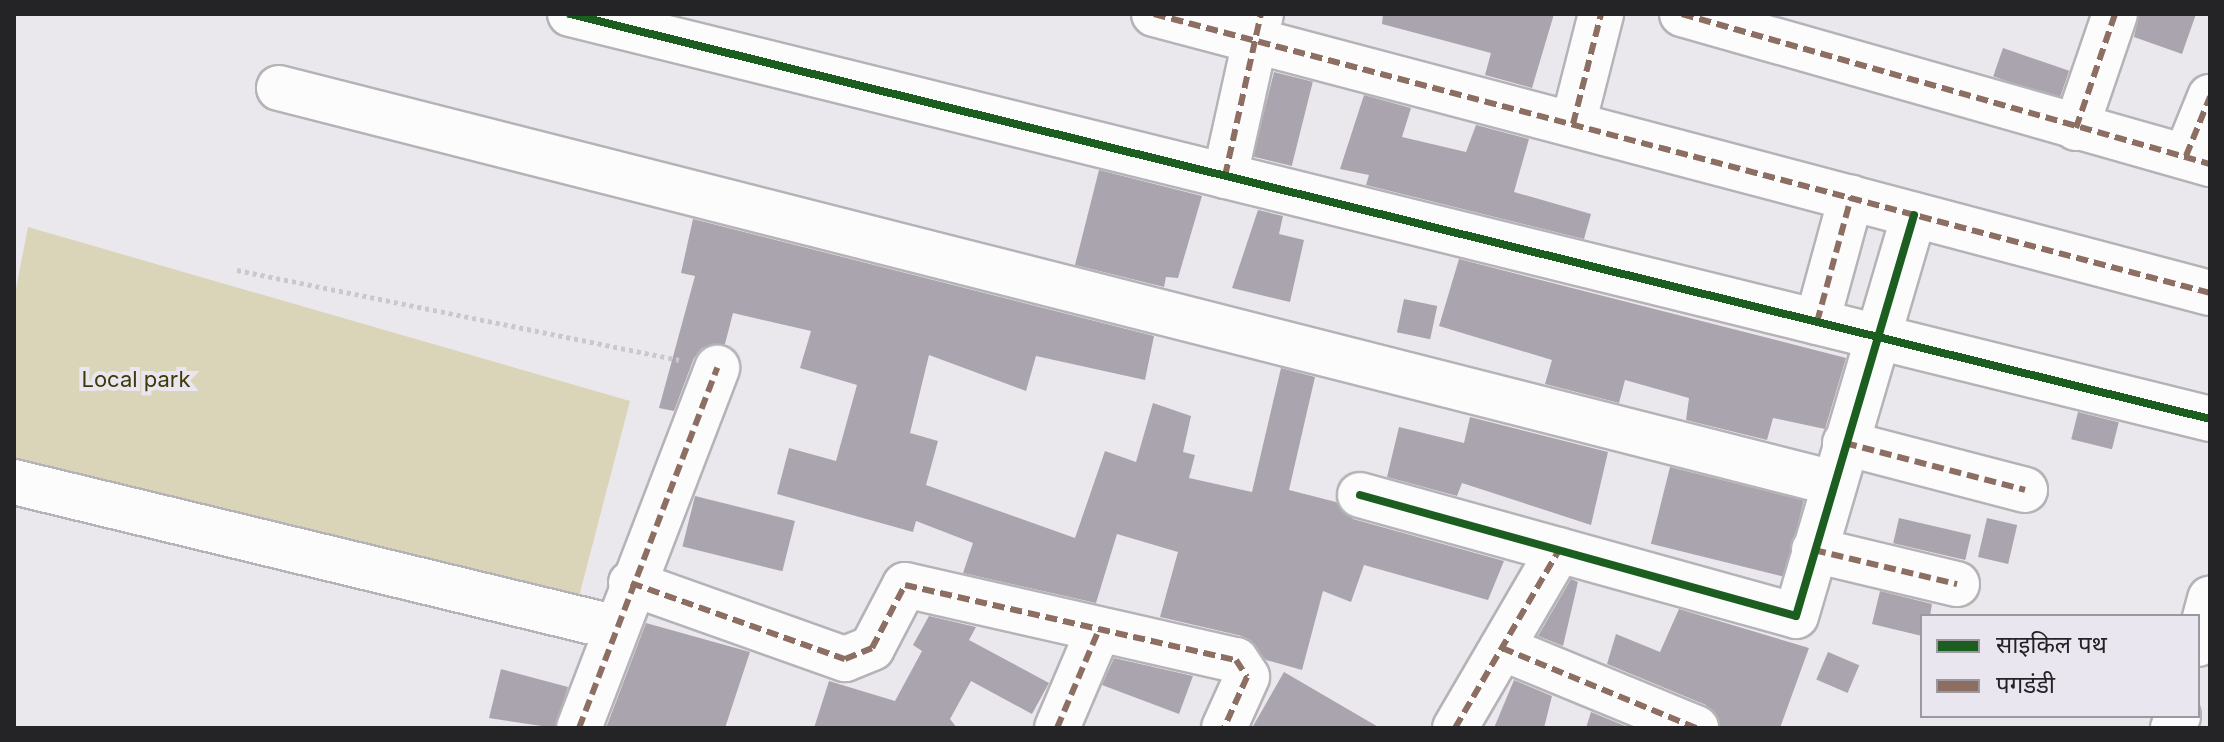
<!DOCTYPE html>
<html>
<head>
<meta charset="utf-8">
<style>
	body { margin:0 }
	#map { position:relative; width:2224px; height:742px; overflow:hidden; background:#eae8ed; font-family:Inter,"Noto Sans Devanagari",sans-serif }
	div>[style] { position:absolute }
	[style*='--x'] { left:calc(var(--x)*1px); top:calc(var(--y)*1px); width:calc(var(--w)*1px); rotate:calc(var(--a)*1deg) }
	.green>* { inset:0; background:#dad5b9 }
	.building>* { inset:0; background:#aaa4af; transform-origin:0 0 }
	.path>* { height:5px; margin-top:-2.5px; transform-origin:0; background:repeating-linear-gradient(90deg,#c9c9ca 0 4px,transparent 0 8px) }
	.roads { filter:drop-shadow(2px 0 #b5b3b7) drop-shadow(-2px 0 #b5b3b7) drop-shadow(0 2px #b5b3b7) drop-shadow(0 -2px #b5b3b7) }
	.minor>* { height:44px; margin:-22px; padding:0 22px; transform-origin:22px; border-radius:22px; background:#fcfcfc }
	.quiet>* { height:6px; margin-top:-3px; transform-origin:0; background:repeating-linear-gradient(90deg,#8d6e63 0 12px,transparent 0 18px) }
	.cycleway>* { height:8px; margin:-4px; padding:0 4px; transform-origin:4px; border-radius:4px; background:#1b5e20 }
	span { translate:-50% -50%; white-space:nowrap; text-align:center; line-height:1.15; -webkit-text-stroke:8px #eae6ef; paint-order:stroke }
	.park-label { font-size:22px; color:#3f3909 }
	.frame { position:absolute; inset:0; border:16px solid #242326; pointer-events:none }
	.legend { position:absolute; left:1920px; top:614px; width:280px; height:104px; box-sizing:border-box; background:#eae6ef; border:2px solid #9b989f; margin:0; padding:10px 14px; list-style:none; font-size:24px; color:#242326 }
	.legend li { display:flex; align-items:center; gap:16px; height:40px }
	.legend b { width:40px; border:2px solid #9b989f }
</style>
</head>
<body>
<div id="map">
	<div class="green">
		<div style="clip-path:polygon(28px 227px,630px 401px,576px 608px,14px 469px,14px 299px)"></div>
	</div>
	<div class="building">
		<div style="clip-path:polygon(1383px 14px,1554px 14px,1532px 88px,1485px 75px,1491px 53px,1382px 24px)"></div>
		<div style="clip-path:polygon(2139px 14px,2196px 14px,2182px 54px,2134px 37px)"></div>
		<div style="left:2003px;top:48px;width:70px;height:30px;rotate:19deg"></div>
		<div style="left:1274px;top:72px;width:40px;height:87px;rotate:14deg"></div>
		<div style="clip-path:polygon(1364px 95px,1411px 108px,1402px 137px,1466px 152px,1476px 125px,1529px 139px,1514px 192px,1591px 214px,1584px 239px,1366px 185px,1369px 175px,1340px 169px)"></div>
		<div style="clip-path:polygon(1099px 170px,1202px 196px,1178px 278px,1166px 277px,1164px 287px,1075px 265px)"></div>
		<div style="clip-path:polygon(1258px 210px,1283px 216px,1279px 234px,1304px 240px,1290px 302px,1232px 288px)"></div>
		<div style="clip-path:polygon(693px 219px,1154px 336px,1145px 380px,1036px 356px,1026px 391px,929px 355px,910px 433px,938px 441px,926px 485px,1075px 538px,1105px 451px,1136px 462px,1153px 403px,1191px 416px,1183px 452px,1195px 455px,1189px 478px,1252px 492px,1281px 368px,1315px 377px,1289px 490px,1336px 502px,1353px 519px,1504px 561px,1488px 600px,1364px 565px,1351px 602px,1323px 591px,1302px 670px,1266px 660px,1242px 636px,1160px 617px,1178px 552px,1117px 534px,1096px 603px,963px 573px,973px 543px,916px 521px,913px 532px,777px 494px,789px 448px,836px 461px,857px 385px,800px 368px,811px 331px,733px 313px,725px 344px,702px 348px,694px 358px,674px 411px,659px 408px,695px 276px,681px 273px)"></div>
		<div style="clip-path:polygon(1459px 259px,1846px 358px,1825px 429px,1773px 418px,1767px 440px,1686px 420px,1689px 398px,1625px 380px,1619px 403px,1545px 384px,1552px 360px,1439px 326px)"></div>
		<div style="left:1404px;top:299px;width:34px;height:34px;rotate:12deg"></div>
		<div style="left:2078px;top:412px;width:42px;height:28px;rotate:14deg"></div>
		<div style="clip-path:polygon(1470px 417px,1608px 452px,1591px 525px,1462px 483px,1457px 496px,1387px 477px,1399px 427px,1464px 443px)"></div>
		<div style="left:1670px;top:467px;width:138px;height:79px;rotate:14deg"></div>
		<div style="left:695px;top:496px;width:103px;height:52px;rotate:14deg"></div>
		<div style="left:1899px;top:518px;width:74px;height:26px;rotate:13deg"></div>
		<div style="left:1987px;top:518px;width:31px;height:40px;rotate:13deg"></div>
		<div style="clip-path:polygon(1571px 579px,1578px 582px,1563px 646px,1538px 636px)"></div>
		<div style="clip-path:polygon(1880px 591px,1932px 604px,1930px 616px,1922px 616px,1922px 636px,1872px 624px)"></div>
		<div style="clip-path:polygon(1679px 609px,1809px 648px,1780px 728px,1720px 728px,1706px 705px,1607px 664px,1616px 634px,1660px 652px)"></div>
		<div style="clip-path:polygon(929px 616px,976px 627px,969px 640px,1049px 683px,1032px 714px,971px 681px,950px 719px,957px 728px,814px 728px,829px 681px,895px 701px,922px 651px,913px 645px)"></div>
		<div style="clip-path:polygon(646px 623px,750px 652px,725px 728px,606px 728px)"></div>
		<div style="left:1828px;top:652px;width:34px;height:30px;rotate:23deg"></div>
		<div style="clip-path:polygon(1114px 658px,1193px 676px,1179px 714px,1102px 685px)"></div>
		<div style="clip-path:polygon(501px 669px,568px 687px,555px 728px,489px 718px)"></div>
		<div style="clip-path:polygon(1284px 672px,1380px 728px,1252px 728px)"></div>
		<div style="clip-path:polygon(1514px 680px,1552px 696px,1544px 728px,1494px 728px)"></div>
		<div style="clip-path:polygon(1591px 712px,1630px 728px,1586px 728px)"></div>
	</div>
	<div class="path">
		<div style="--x:237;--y:270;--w:451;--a:11.5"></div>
	</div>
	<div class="roads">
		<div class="minor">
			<div style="--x:570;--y:14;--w:1689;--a:13.87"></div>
			<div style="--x:1154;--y:14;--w:1092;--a:14.8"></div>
			<div style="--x:1682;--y:14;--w:549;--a:15.86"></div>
			<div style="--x:279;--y:88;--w:1603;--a:14.26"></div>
			<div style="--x:1573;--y:124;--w:114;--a:-75.7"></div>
			<div style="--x:2076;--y:128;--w:120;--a:-71.1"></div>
			<div style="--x:2186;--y:156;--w:64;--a:-67.9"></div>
			<div style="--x:1225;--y:176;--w:166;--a:-77.5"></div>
			<div style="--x:1817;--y:322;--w:129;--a:-74.7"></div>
			<div style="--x:1845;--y:443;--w:186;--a:14.6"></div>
			<div style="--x:14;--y:482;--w:616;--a:13.61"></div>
			<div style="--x:1360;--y:495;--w:452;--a:15.5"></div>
			<div style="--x:1796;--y:616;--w:418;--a:-73.6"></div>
			<div style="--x:1814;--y:550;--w:147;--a:13.4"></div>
			<div style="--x:631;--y:583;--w:227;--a:19.6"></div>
			<div style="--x:845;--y:659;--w:29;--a:-22"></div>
			<div style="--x:872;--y:648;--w:71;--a:-62.4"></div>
			<div style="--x:905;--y:585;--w:339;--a:12.8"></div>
			<div style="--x:1236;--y:660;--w:20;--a:57"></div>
			<div style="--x:1247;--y:677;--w:56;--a:114.3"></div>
			<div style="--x:2198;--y:644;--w:47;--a:-75.1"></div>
			<div style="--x:1502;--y:648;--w:210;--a:22.4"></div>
			<div style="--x:579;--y:728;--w:386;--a:-69"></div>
			<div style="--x:1057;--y:728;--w:102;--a:-66.9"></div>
			<div style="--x:1455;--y:728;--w:206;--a:-59.7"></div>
			<div style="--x:2173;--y:728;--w:13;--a:-67"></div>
		</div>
	</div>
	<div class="quiet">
		<div style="--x:1154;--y:14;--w:1092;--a:14.8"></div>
		<div style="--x:1682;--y:14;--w:549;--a:15.86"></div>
		<div style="--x:1573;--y:124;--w:114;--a:-75.7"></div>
		<div style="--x:2076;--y:128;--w:120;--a:-71.1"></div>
		<div style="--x:2186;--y:156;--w:64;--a:-67.9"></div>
		<div style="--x:1225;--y:176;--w:166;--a:-77.5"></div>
		<div style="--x:1817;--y:322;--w:129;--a:-74.7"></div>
		<div style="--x:1845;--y:443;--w:186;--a:14.6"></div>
		<div style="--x:1814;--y:550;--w:147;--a:13.4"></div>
		<div style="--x:631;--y:583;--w:227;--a:19.6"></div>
		<div style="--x:845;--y:659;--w:29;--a:-22"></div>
		<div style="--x:872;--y:648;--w:71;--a:-62.4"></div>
		<div style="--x:905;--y:585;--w:339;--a:12.8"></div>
		<div style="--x:1236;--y:660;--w:20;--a:57"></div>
		<div style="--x:1247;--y:677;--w:56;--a:114.3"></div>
		<div style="--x:1502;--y:648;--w:210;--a:22.4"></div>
		<div style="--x:579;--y:728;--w:386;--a:-69"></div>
		<div style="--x:1057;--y:728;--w:102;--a:-66.9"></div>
		<div style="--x:1455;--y:728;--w:206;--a:-59.7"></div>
	</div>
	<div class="cycleway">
		<div style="--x:570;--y:14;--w:1689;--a:13.87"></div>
		<div style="--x:1360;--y:495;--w:452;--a:15.5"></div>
		<div style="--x:1796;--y:616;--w:418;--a:-73.6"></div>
	</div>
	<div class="park-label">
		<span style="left:136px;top:380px">Local park</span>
	</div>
	<div class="frame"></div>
	<ul class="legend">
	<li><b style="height:10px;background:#1b5e20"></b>साइकिल पथ</li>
	<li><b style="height:10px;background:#8d6e63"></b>पगडंडी</li>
	</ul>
</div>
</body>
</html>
